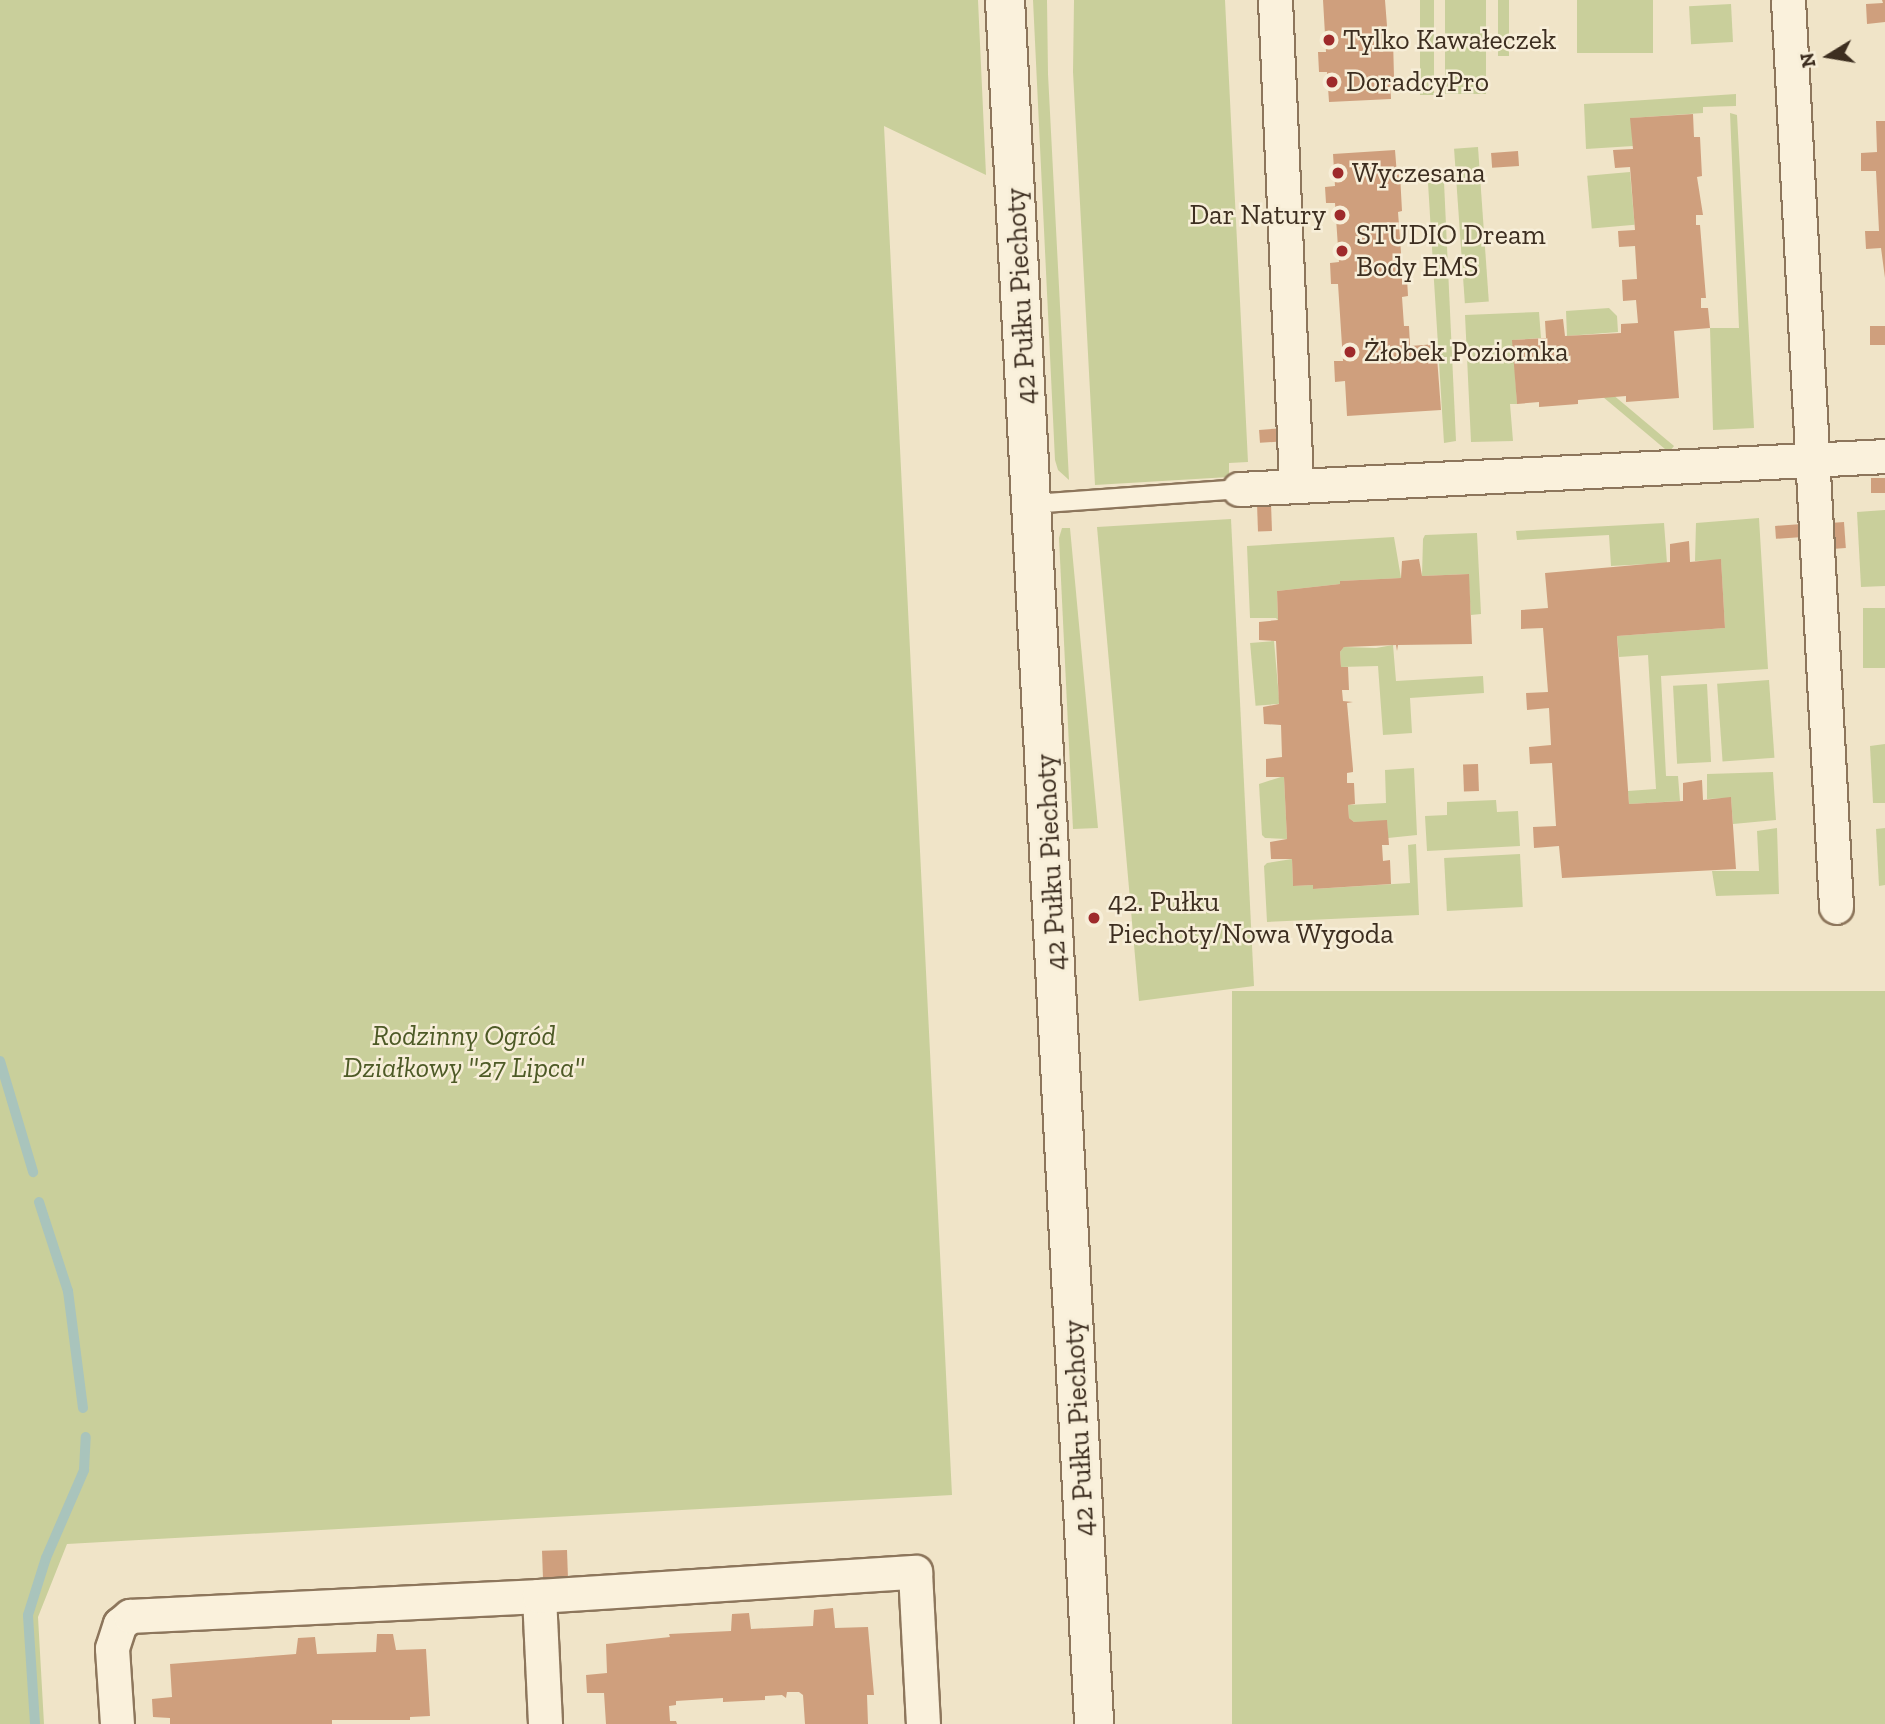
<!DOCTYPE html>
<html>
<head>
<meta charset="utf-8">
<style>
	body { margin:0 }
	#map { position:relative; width:1885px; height:1724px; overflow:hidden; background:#f0e4c8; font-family:"Zilla Slab",serif }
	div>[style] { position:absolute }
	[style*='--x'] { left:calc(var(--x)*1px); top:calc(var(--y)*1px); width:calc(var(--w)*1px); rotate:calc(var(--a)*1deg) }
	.green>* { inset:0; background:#c9cf9b; transform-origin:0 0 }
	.stream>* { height:10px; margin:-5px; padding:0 5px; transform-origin:5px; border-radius:5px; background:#a9c4bc }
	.building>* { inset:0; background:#cf9f7d; transform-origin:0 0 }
	.roads { filter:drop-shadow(2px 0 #8d765c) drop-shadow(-2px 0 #8d765c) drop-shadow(0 2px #8d765c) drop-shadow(0 -2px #8d765c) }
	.lane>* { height:18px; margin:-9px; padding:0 9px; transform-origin:9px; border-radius:9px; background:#faf1dc }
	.street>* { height:33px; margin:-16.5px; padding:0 16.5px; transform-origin:16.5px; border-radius:16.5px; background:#faf1dc }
	.secondary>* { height:38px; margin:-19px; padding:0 19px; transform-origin:19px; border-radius:19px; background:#faf1dc }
	.dots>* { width:19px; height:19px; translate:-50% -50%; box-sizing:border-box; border:4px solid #f7eed8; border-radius:50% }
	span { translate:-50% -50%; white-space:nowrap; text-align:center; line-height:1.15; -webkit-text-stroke:5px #f7eed8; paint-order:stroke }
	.poi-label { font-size:28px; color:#3d2e20 }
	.left { translate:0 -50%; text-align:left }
	.right { translate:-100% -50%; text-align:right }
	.street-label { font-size:28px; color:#3d2e20 }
	.park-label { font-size:28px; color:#4d5a26; font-style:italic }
	.north { position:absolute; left:1794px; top:21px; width:70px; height:70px; -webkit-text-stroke:5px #f7eed8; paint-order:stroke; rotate:259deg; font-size:19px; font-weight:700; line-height:28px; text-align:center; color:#3d2e20 }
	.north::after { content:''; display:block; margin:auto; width:24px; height:32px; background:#3d2e20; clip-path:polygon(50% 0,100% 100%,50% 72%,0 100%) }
</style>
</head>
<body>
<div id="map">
	<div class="green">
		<div style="clip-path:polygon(0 0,978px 0,986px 175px,884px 126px,952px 1495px,67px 1544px,38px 1617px,44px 1724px,0 1724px)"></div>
		<div style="clip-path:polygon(1033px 0,1047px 0,1048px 74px,1069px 480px,1058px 470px,1055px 460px)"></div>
		<div style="clip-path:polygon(1074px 0,1225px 0,1248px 462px,1229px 463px,1229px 477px,1095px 485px,1073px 72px)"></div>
		<div style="left:1420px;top:0;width:14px;height:95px"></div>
		<div style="left:1445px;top:0;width:41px;height:94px"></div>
		<div style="left:1498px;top:0;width:11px;height:56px"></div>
		<div style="left:1577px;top:0;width:76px;height:53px"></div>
		<div style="left:1731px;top:4px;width:38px;height:42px;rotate:87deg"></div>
		<div style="clip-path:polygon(1736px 94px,1736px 106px,1703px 107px,1703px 113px,1631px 118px,1633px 146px,1586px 149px,1584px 104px)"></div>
		<div style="clip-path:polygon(1730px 113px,1737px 115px,1754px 428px,1713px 430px,1710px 328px,1739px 328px)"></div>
		<div style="left:1478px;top:147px;width:155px;height:24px;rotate:86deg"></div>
		<div style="left:1630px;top:172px;width:53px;height:43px;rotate:85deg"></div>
		<div style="clip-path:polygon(1444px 182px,1456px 441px,1444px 443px,1428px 183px)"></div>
		<div style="clip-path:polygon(1609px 308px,1617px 316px,1618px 332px,1567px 336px,1566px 311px)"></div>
		<div style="clip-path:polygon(1539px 312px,1541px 338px,1513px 340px,1517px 404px,1510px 404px,1513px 441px,1471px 442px,1465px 315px)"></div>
		<div style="left:1674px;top:446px;width:8px;height:131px;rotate:130deg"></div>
		<div style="clip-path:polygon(1885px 510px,1885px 586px,1861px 587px,1857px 512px)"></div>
		<div style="clip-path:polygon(1759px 518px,1768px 669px,1661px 676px,1666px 776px,1678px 776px,1680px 801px,1629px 804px,1628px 791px,1656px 789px,1648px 655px,1619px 657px,1617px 636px,1725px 628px,1721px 560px,1695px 561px,1696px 523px)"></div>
		<div style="clip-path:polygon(1231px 519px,1254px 986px,1139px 1001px,1097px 527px)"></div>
		<div style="clip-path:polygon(1664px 523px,1667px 563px,1611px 566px,1609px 535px,1517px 540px,1516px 531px)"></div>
		<div style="clip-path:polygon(1062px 528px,1070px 528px,1098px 828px,1073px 829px,1059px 538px)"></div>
		<div style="clip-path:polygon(1477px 533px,1481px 614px,1471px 615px,1468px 574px,1422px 576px,1423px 539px,1425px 535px)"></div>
		<div style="clip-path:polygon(1394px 537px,1401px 578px,1340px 581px,1340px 584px,1277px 591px,1278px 620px,1276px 618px,1250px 618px,1247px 546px)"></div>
		<div style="left:1885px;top:608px;width:60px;height:22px;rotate:90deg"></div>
		<div style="left:1274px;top:641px;width:63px;height:24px;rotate:85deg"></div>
		<div style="clip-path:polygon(1393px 645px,1396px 681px,1483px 676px,1484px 693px,1410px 698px,1412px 733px,1383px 735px,1378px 666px,1341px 667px,1340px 652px,1344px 647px,1376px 648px)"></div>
		<div style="left:1769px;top:680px;width:78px;height:52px;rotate:86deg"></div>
		<div style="left:1707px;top:684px;width:78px;height:34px;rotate:87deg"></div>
		<div style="clip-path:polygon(1885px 744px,1885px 803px,1873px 803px,1870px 746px)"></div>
		<div style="clip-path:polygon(1414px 768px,1417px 835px,1388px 838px,1387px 821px,1354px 822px,1349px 818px,1348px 805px,1386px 803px,1385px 770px)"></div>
		<div style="clip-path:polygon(1773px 772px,1776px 820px,1733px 824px,1731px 798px,1707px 799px,1707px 774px)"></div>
		<div style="clip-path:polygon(1281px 777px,1284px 777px,1287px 839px,1265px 838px,1262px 835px,1259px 784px)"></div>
		<div style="clip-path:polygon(1496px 800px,1497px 812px,1518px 811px,1520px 846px,1427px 851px,1425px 816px,1447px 815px,1447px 802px)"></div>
		<div style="clip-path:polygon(1777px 828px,1779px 894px,1716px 896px,1712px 871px,1759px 871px,1757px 831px)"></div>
		<div style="clip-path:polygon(1885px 828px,1885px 885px,1879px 886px,1876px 829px)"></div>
		<div style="clip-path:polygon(1416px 844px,1419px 915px,1267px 922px,1264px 866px,1267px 863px,1292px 859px,1293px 886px,1313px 885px,1313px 889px,1410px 883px,1408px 845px)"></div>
		<div style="left:1520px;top:854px;width:53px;height:76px;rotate:87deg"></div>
		<div style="left:1885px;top:991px;width:733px;height:653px;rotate:90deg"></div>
	</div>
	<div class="stream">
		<div style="--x:0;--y:1061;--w:116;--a:73.4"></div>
		<div style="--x:39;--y:1202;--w:94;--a:72"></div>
		<div style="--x:68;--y:1291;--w:118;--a:82.7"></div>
		<div style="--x:35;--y:1724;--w:109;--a:-93.7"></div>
		<div style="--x:28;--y:1615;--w:60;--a:-72.5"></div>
		<div style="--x:46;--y:1558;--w:96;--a:-66.6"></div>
		<div style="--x:84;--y:1470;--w:33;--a:-87"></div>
	</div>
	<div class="building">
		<div style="clip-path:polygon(1323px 0,1385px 0,1388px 39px,1393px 39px,1394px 77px,1390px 77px,1391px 99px,1329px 102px,1327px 72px,1319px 72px,1318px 52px,1326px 52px)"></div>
		<div style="clip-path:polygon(1882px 0,1885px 0,1885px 22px,1867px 24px,1866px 4px,1883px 3px)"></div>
		<div style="clip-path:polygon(1693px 114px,1694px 137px,1700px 137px,1702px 176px,1697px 177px,1703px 215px,1696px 215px,1696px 225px,1700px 225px,1706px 298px,1701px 298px,1701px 308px,1708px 308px,1710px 328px,1674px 331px,1679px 398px,1626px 402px,1626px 396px,1578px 400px,1578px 404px,1539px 407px,1539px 402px,1517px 404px,1512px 340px,1546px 338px,1545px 321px,1563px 319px,1565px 336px,1621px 333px,1621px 324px,1638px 323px,1636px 300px,1623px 301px,1622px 280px,1637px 279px,1635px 246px,1619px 247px,1618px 231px,1635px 230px,1630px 167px,1615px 168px,1613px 150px,1633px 149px,1630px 118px)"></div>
		<div style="clip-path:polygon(1876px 121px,1885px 121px,1885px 278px,1881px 248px,1866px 249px,1865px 231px,1879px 231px,1876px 171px,1861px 171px,1861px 153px,1877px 152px)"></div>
		<div style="clip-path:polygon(1395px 150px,1397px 175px,1400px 174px,1402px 211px,1398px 212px,1403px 279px,1407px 278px,1408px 296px,1402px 297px,1404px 326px,1409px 326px,1410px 346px,1436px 344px,1441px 410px,1347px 416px,1345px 381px,1335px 382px,1334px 361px,1343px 361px,1338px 284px,1331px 284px,1330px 263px,1339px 262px,1335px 203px,1326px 203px,1325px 187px,1335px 186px,1333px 154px)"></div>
		<div style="left:1518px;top:151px;width:15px;height:27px;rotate:86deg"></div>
		<div style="left:1885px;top:326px;width:19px;height:15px;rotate:90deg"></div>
		<div style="left:1286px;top:428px;width:13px;height:27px;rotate:86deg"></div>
		<div style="left:1871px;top:478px;width:14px;height:15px"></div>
		<div style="left:1271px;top:503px;width:28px;height:14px;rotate:88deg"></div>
		<div style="left:1844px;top:522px;width:26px;height:14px;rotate:86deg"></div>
		<div style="left:1802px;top:524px;width:13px;height:27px;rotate:86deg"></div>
		<div style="clip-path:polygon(1689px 541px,1690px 562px,1721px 559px,1725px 628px,1617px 636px,1629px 804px,1683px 801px,1683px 783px,1702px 780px,1703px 800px,1731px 797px,1736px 869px,1562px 878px,1559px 846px,1534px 848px,1533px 827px,1556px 826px,1552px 763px,1530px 764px,1529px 747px,1551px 745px,1549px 708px,1527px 710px,1526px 693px,1548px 692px,1543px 628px,1521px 629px,1521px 610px,1548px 608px,1545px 573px,1670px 562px,1670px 544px)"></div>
		<div style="clip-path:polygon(1419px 559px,1422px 576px,1469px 574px,1472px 644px,1398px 645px,1397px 651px,1396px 645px,1344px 647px,1340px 652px,1341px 667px,1348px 667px,1349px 690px,1342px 690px,1343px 701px,1353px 702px,1347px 703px,1353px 769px,1353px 772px,1347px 773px,1347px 783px,1354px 783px,1355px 804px,1348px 805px,1349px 818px,1354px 822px,1387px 820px,1389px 845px,1382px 845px,1383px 861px,1390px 860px,1391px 884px,1313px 889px,1313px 885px,1293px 886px,1292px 859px,1271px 859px,1270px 842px,1287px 839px,1284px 777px,1266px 777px,1266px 759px,1282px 757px,1281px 725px,1264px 724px,1263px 707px,1279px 704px,1276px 641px,1259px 640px,1259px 622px,1278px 620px,1277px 591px,1340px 584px,1340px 581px,1401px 578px,1402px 561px)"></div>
		<div style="left:1478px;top:764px;width:27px;height:15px;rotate:88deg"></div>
		<div style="left:567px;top:1550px;width:27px;height:25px;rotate:88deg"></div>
		<div style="clip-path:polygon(833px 1608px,835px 1628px,868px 1627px,874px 1695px,867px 1695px,868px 1724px,805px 1724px,803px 1695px,799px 1692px,787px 1692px,786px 1698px,782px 1695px,765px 1696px,765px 1700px,723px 1702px,723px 1698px,676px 1701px,676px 1705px,669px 1706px,670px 1721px,676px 1721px,677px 1724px,606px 1724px,604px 1693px,587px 1693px,586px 1675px,607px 1673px,606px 1644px,670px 1637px,669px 1634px,731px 1631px,732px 1614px,749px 1613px,751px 1629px,813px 1626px,814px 1610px)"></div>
		<div style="clip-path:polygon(377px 1634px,393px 1634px,396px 1650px,426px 1649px,430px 1716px,410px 1717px,410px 1720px,332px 1720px,332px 1724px,170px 1724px,170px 1718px,153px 1717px,152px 1699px,172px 1697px,170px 1664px,296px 1654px,298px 1638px,315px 1637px,317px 1654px,376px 1652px)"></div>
	</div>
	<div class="roads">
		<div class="lane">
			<div style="--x:1032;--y:504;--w:208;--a:-4.1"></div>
		</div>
		<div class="street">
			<div style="--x:1275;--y:0;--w:486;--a:87.5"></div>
			<div style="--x:1788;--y:0;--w:908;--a:86.97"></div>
			<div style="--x:1239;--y:489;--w:647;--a:-2.92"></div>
			<div style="--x:539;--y:1596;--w:128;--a:87.3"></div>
			<div style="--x:117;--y:1724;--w:76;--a:-93.8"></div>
			<div style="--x:112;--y:1648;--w:25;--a:-72"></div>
			<div style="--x:120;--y:1624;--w:13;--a:-39"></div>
			<div style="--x:130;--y:1616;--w:409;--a:-2.8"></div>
			<div style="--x:539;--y:1596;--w:377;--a:-3.7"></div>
			<div style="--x:915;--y:1572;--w:152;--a:87"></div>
		</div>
		<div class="secondary">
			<div style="--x:1005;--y:0;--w:1726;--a:87.04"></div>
		</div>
	</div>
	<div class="dots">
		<div style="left:1329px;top:40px;background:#9e2a2b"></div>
		<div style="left:1332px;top:82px;background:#9e2a2b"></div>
		<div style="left:1338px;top:173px;background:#9e2a2b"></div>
		<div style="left:1340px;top:215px;background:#9e2a2b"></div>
		<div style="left:1342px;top:251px;background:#9e2a2b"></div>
		<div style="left:1350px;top:352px;background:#9e2a2b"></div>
		<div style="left:1094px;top:918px;background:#9e2a2b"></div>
	</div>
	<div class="poi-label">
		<span class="left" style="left:1343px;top:40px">Tylko Kawałeczek</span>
		<span class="left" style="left:1346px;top:82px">DoradcyPro</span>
		<span class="left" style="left:1352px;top:173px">Wyczesana</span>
		<span class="right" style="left:1326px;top:215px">Dar Natury</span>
		<span class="left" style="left:1356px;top:251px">STUDIO Dream<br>Body EMS</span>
		<span class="left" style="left:1364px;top:352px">Żłobek Poziomka</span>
		<span class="left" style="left:1108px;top:918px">42. Pułku<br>Piechoty/Nowa Wygoda</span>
	</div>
	<div class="street-label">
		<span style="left:1021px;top:296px;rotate:-93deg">42 Pułku Piechoty</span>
		<span style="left:1051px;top:862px;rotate:-93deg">42 Pułku Piechoty</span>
		<span style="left:1079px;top:1428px;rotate:-93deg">42 Pułku Piechoty</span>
	</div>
	<div class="park-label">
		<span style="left:464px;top:1052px">Rodzinny Ogród<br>Działkowy "27 Lipca"</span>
	</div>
	<div class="north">N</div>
</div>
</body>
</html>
